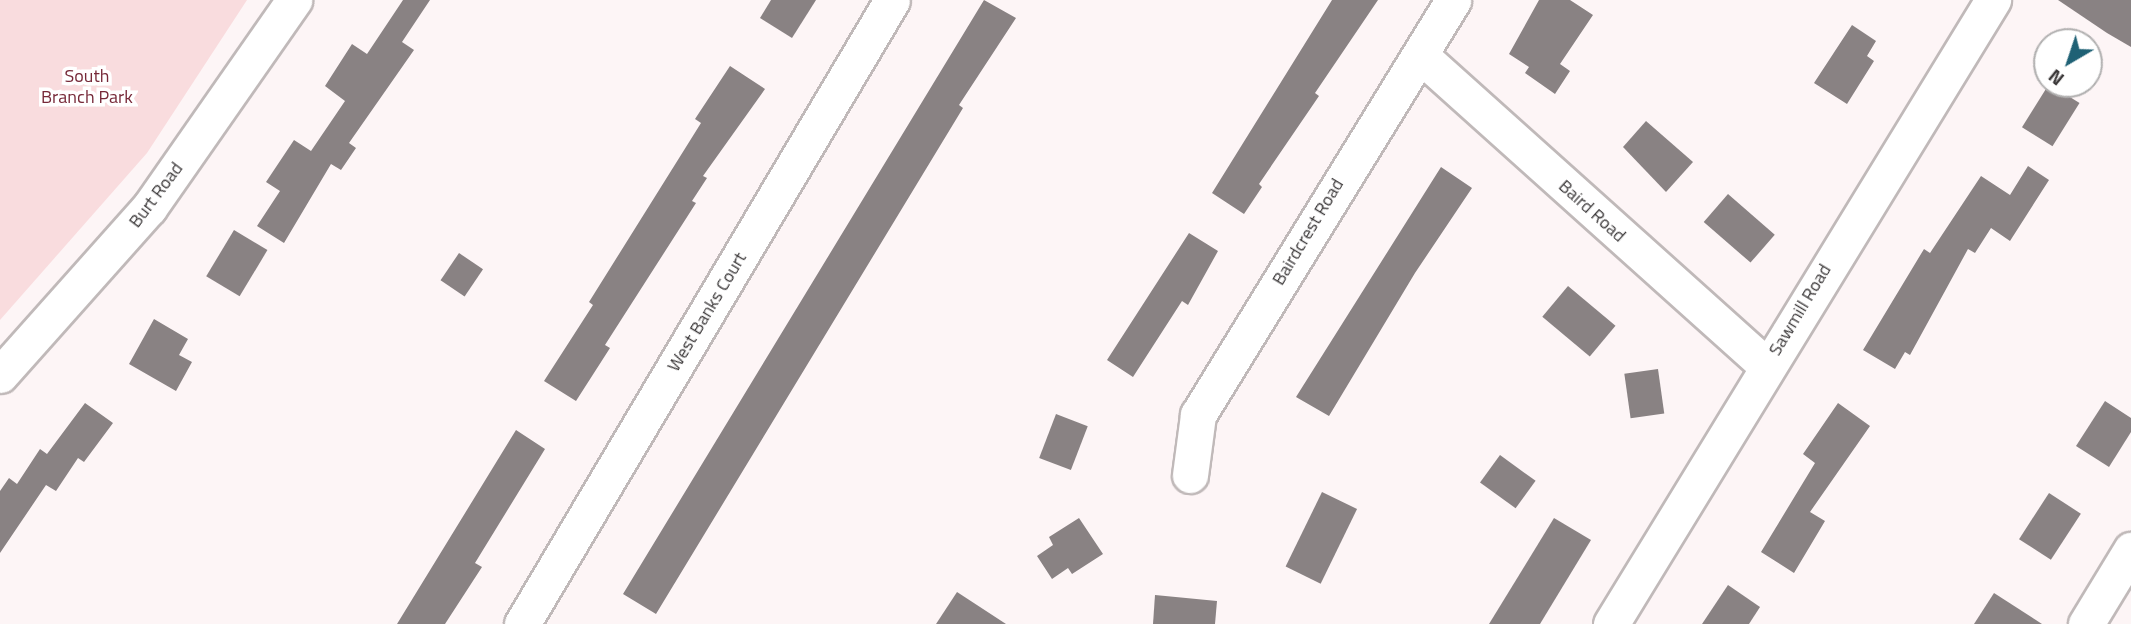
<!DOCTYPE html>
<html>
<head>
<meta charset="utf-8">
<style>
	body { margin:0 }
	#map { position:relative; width:2131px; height:624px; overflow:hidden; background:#fdf5f6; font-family:"Titillium Web",sans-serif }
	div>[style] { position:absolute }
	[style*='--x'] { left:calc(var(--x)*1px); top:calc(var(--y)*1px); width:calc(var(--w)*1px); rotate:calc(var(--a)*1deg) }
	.green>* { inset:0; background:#f9dcde }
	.building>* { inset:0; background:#898283; transform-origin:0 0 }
	.roads { filter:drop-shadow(2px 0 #c0b9b9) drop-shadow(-2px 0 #c0b9b9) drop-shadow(0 2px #c0b9b9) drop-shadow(0 -2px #c0b9b9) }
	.minor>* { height:35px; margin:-17.5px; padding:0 17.5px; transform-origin:17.5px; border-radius:17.5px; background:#fff }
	span { translate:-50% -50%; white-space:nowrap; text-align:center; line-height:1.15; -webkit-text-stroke:7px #fff; paint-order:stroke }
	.park-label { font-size:18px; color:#762838 }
	.street-label { font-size:18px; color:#3c393a }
	.north { position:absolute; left:2033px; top:28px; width:70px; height:70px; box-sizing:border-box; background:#fff; border:2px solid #b1b0b0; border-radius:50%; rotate:219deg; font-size:19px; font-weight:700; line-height:28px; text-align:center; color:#3c393a }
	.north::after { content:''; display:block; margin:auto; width:24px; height:32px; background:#1f6175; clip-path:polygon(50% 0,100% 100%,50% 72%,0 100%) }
</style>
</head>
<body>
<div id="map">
	<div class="green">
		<div style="clip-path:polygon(0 0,247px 0,147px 153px,0 320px)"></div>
	</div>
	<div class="building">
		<div style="clip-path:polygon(403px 0,430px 0,402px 42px,414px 50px,349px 143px,356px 148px,341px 170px,331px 164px,284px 243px,257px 226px,280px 191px,266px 182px,294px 140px,311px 151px,345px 101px,325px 86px,352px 44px,367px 54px)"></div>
		<div style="clip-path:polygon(771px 0,816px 0,792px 38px,760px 18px)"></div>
		<div style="clip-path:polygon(984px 0,1016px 18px,959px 105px,963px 108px,656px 614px,623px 594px)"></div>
		<div style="clip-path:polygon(1332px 0,1378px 0,1315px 93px,1319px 96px,1259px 184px,1262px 187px,1244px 214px,1212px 193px)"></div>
		<div style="clip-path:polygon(1539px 0,1570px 0,1593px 15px,1560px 64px,1570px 71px,1555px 94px,1525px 73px,1529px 67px,1509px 54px)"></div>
		<div style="clip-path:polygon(2058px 0,2131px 0,2131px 47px,2107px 33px)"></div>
		<div style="clip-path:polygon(1852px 25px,1876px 41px,1867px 56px,1874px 61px,1847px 104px,1814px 83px)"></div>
		<div style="clip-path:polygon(730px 66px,765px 89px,703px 176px,707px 178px,692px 201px,696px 203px,605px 345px,610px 348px,576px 401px,544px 381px,593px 305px,589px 302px,701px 123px,695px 119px)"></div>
		<div style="left:2049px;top:84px;width:36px;height:51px;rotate:32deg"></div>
		<div style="clip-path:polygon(1646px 121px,1693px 162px,1666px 192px,1623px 147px)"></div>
		<div style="clip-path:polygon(2028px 166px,2049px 180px,2010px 241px,1991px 228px,1975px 253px,1968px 249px,1910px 355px,1905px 352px,1895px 369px,1863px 350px,1924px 249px,1930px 253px,1981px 176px,2010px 195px)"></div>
		<div style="clip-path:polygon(1441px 167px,1472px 188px,1415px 273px,1329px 416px,1296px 397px)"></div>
		<div style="left:1728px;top:194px;width:62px;height:37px;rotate:41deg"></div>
		<div style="left:234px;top:230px;width:39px;height:54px;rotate:31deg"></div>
		<div style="clip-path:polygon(1189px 233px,1218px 251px,1188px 305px,1182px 301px,1133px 377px,1107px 360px)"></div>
		<div style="left:459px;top:253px;width:29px;height:33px;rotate:34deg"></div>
		<div style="left:1568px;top:286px;width:62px;height:40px;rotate:40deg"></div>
		<div style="clip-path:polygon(154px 319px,188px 339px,179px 355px,192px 362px,176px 391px,129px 364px)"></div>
		<div style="left:1658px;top:369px;width:45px;height:34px;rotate:82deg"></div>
		<div style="clip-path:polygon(2105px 401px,2131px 418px,2131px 432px,2109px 467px,2076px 446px)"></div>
		<div style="clip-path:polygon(85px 403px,113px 423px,84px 462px,78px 458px,56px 491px,46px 485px,0 553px,0 491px,9px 478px,17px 484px,40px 449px,47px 454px)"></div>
		<div style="clip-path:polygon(1838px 403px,1870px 426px,1810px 512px,1825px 521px,1794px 573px,1761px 552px,1815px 463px,1803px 454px)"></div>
		<div style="left:1056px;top:414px;width:34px;height:47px;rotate:21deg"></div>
		<div style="clip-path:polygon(516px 430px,545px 449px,475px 563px,482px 567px,445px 624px,397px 624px)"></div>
		<div style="left:1500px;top:455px;width:44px;height:34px;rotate:36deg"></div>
		<div style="left:1322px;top:492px;width:39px;height:83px;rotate:26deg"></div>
		<div style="left:2049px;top:493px;width:38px;height:55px;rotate:33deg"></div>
		<div style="clip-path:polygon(1079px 518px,1103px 554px,1072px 574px,1068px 568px,1052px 579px,1037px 556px,1053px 545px,1049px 537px)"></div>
		<div style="clip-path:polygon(1554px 518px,1591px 540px,1540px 624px,1489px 624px)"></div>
		<div style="clip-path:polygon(1728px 585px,1760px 607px,1749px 624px,1702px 624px)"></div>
		<div style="clip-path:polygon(957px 592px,1006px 624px,936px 624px)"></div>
		<div style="clip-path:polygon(1994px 593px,2042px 624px,1974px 624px)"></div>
		<div style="clip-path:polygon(1155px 595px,1217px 601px,1215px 624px,1153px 624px)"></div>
	</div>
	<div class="roads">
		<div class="minor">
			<div style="--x:1420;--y:55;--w:465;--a:41.9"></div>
			<div style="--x:0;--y:375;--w:224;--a:-48.3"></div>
			<div style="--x:149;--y:208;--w:254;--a:-55.1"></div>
			<div style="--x:1190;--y:475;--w:61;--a:-82.4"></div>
			<div style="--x:1198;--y:415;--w:487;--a:-58.4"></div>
			<div style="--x:522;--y:624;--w:725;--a:-59.33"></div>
			<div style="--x:1611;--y:624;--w:732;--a:-58.53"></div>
			<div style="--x:2086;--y:624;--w:87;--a:-58.7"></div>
		</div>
	</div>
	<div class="park-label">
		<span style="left:87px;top:87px">South<br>Branch Park</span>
	</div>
	<div class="street-label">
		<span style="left:156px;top:195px;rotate:-53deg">Burt Road</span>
		<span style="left:1592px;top:211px;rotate:42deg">Baird Road</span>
		<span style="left:1308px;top:232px;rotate:-59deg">Bairdcrest Road</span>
		<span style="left:1800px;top:310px;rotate:-59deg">Sawmill Road</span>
		<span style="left:707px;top:312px;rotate:-59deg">West Banks Court</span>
	</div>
	<div class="north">N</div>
</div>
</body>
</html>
